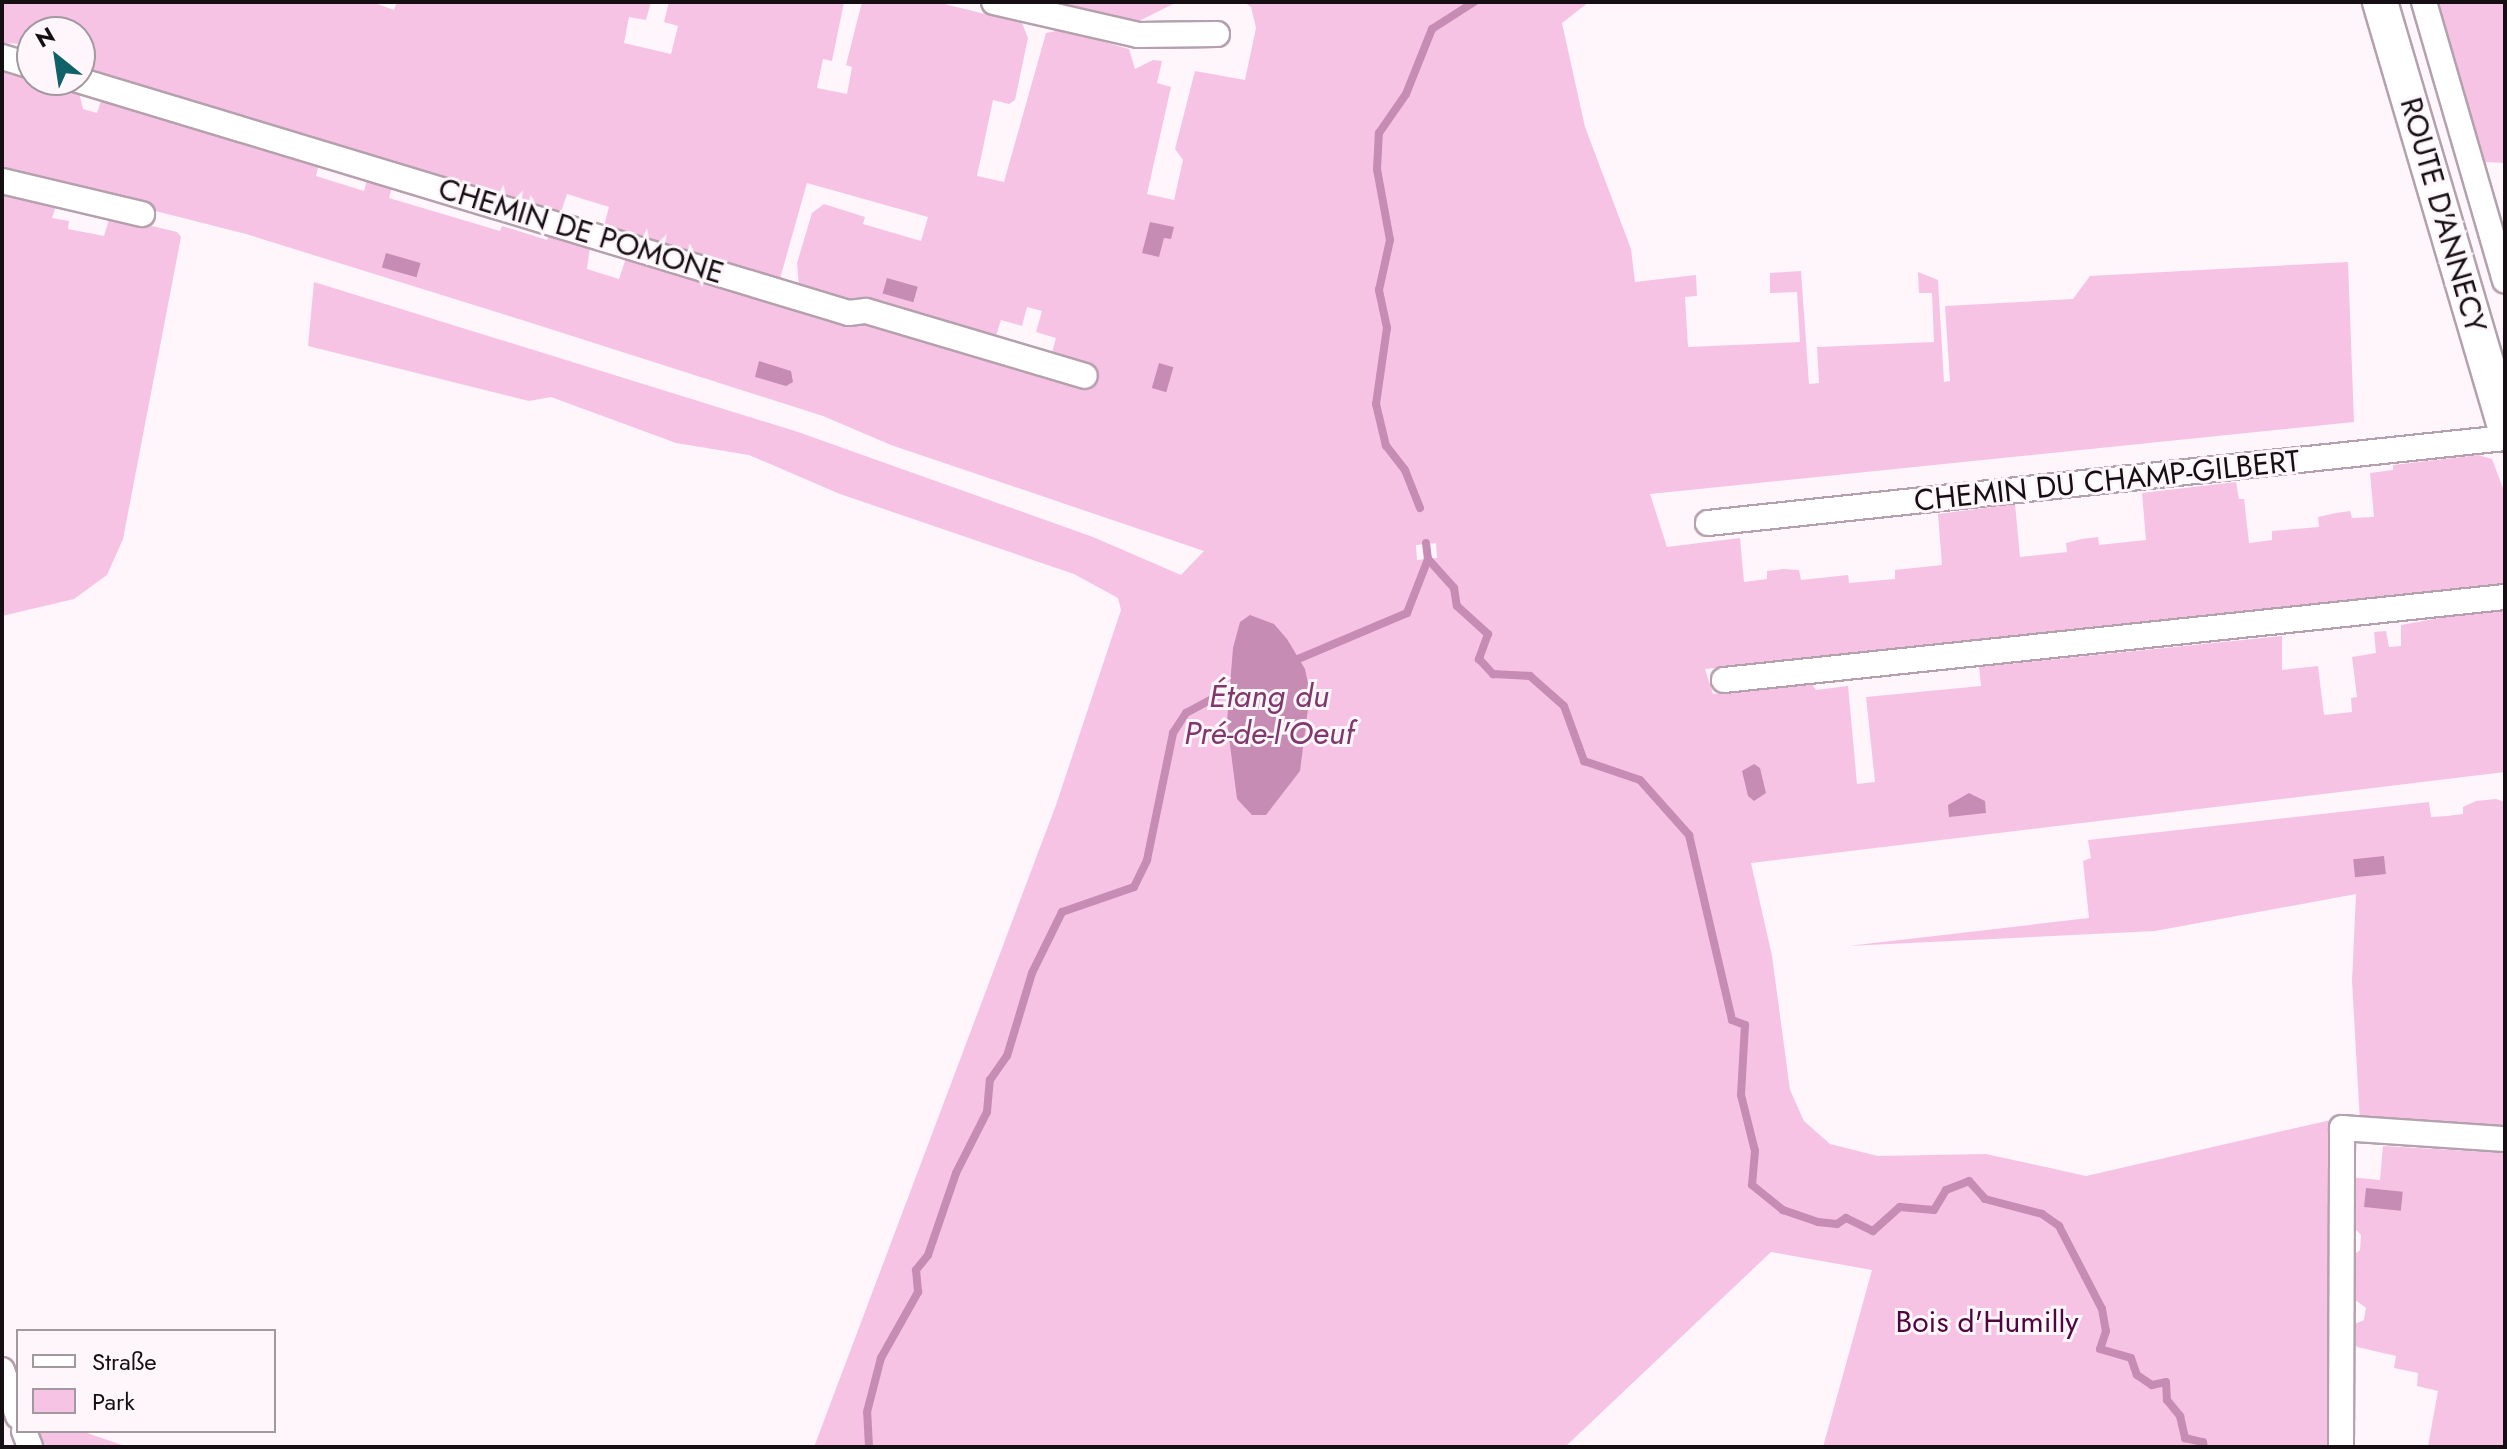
<!DOCTYPE html>
<html>
<head>
<meta charset="utf-8">
<style>
	body { margin:0 }
	#map { position:relative; width:2507px; height:1449px; overflow:hidden; background:#fef6fb; font-family:Jost,sans-serif }
	div>[style] { position:absolute }
	[style*='--x'] { left:calc(var(--x)*1px); top:calc(var(--y)*1px); width:calc(var(--w)*1px); rotate:calc(var(--a)*1deg) }
	.green>* { inset:0; background:#f7c3e5 }
	.water>* { inset:0; background:#c68cb4; transform-origin:0 0 }
	.stream>* { height:8px; margin:-4px; padding:0 4px; transform-origin:4px; border-radius:4px; background:#c68cb4 }
	.roads { filter:drop-shadow(2px 0 #b4a1ad) drop-shadow(-2px 0 #b4a1ad) drop-shadow(0 2px #b4a1ad) drop-shadow(0 -2px #b4a1ad) }
	.minor>* { height:24px; margin:-12px; padding:0 12px; transform-origin:12px; border-radius:12px; background:#fff }
	.secondary>* { height:34px; margin:-17px; padding:0 17px; transform-origin:17px; border-radius:17px; background:#fff }
	span { translate:-50% -50%; white-space:nowrap; text-align:center; line-height:1.15; -webkit-text-stroke:6px #fef6fb; paint-order:stroke }
	.street-label { font-size:30px; color:#150e12 }
	.park-label { font-size:30px; color:#4e073e }
	.water-label { font-size:32px; color:#7f386c; font-style:italic }
	.frame { position:absolute; inset:0; border:4px solid #150e12; pointer-events:none }
	.legend { position:absolute; left:16px; top:1329px; width:260px; height:104px; box-sizing:border-box; background:#fef6fb; border:2px solid #a1999e; margin:0; padding:10px 14px; list-style:none; font-size:24px; color:#150e12 }
	.legend li { display:flex; align-items:center; gap:16px; height:40px }
	.legend b { width:40px; border:2px solid #a1999e }
	.north { position:absolute; left:16px; top:16px; width:80px; height:80px; box-sizing:border-box; background:#fef6fb; border:2px solid #a1999e; border-radius:50%; rotate:330deg; font-size:22px; font-weight:700; line-height:32px; text-align:center; color:#150e12 }
	.north::after { content:''; display:block; margin:auto; width:28px; height:36px; background:#116169; clip-path:polygon(50% 0,100% 100%,50% 72%,0 100%) }
</style>
</head>
<body>
<div id="map">
	<div class="green">
		<div style="clip-path:polygon(evenodd,2px 2px,372px 2px,394px 10px,397px 2px,651px 2px,646px 20px,629px 17px,624px 43px,671px 54px,678px 26px,664px 22px,669px 2px,844px 2px,832px 61px,823px 59px,817px 88px,847px 94px,852px 67px,846px 65px,862px 2px,936px 2px,1022px 23px,1028px 38px,1015px 100px,1009px 104px,993px 100px,977px 176px,1004px 182px,1046px 33px,1061px 30px,1129px 49px,1135px 69px,1153px 60px,1162px 61px,1157px 83px,1171px 87px,1147px 194px,1174px 200px,1183px 160px,1175px 149px,1195px 71px,1245px 80px,1256px 28px,1251px 7px,1244px 2px,1589px 2px,1562px 23px,1585px 127px,1631px 249px,1635px 282px,1696px 275px,1697px 296px,1685px 297px,1688px 347px,1800px 342px,1797px 292px,1770px 293px,1770px 273px,1801px 271px,1809px 384px,1819px 383px,1817px 347px,1934px 342px,1932px 293px,1919px 293px,1918px 272px,1938px 280px,1944px 382px,1950px 381px,1945px 306px,2073px 299px,2090px 276px,2348px 262px,2354px 422px,1650px 494px,1667px 547px,1740px 538px,1744px 582px,1767px 579px,1767px 571px,1783px 569px,1799px 570px,1801px 580px,1848px 575px,1849px 583px,1895px 579px,1895px 570px,1942px 565px,1938px 514px,2015px 504px,2020px 557px,2067px 552px,2066px 543px,2082px 539px,2098px 537px,2099px 545px,2146px 540px,2142px 493px,2236px 482px,2239px 499px,2244px 499px,2249px 543px,2272px 540px,2272px 531px,2319px 527px,2318px 517px,2336px 513px,2350px 511px,2352px 518px,2374px 517px,2370px 473px,2393px 470px,2393px 465px,2478px 455px,2492px 459px,2505px 494px,2505px 590px,1705px 669px,1713px 694px,1811px 682px,1816px 690px,1848px 686px,1857px 784px,1875px 782px,1866px 697px,1981px 686px,1979px 667px,2282px 636px,2282px 670px,2318px 666px,2324px 715px,2352px 712px,2351px 698px,2357px 697px,2352px 657px,2376px 653px,2374px 632px,2386px 631px,2389px 647px,2401px 646px,2401px 625px,2505px 606px,2505px 772px,1751px 863px,1772px 956px,1790px 1090px,1804px 1121px,1830px 1144px,1878px 1156px,1986px 1154px,2086px 1176px,2331px 1120px,2332px 1447px,1823px 1447px,1872px 1270px,1771px 1252px,1565px 1447px,814px 1447px,1056px 805px,1121px 610px,1118px 598px,1074px 574px,840px 494px,749px 455px,676px 443px,551px 397px,529px 401px,308px 346px,314px 282px,798px 432px,1093px 537px,1181px 575px,1204px 551px,891px 445px,823px 416px,522px 320px,246px 234px,2px 172px,2px 67px,79px 92px,83px 109px,97px 113px,101px 101px,142px 110px,319px 163px,316px 176px,364px 191px,368px 176px,393px 183px,389px 198px,500px 231px,502px 226px,547px 240px,549px 235px,590px 246px,587px 269px,619px 279px,627px 255px,865px 317px,1089px 387px,1095px 366px,1076px 360px,1066px 366px,1051px 356px,1056px 338px,1036px 332px,1042px 311px,1027px 307px,1022px 326px,1001px 320px,995px 339px,799px 286px,797px 263px,812px 213px,824px 204px,865px 217px,863px 224px,921px 241px,928px 217px,807px 183px,779px 282px,603px 229px,609px 207px,567px 194px,560px 215px,80px 69px,80px 32px,32px 32px,32px 40px,24px 37px,23px 44px,2px 43px,2px 2px,1436px 543px,1437px 558px,1417px 560px,1416px 545px,1436px 543px)"></div>
		<div style="clip-path:polygon(1047px 2px,1177px 2px,1137px 22px)"></div>
		<div style="clip-path:polygon(2441px 2px,2505px 2px,2505px 163px,2485px 162px,2438px 10px)"></div>
		<div style="clip-path:polygon(2px 191px,57px 203px,52px 218px,69px 221px,68px 229px,104px 236px,110px 216px,177px 232px,181px 237px,123px 539px,107px 575px,74px 599px,2px 616px)"></div>
		<div style="clip-path:polygon(2496px 799px,2505px 802px,2505px 1128px,2360px 1122px,2352px 981px,2356px 894px,2155px 931px,1848px 946px,2089px 918px,2083px 861px,2091px 858px,2088px 840px,2429px 802px,2431px 817px,2447px 816px,2463px 814px,2463px 807px,2476px 801px)"></div>
		<div style="clip-path:polygon(2383px 1146px,2505px 1153px,2505px 1447px,2419px 1447px,2428px 1446px,2438px 1391px,2417px 1386px,2418px 1373px,2394px 1368px,2396px 1356px,2357px 1347px,2349px 1337px,2350px 1326px,2364px 1320px,2366px 1308px,2350px 1296px,2351px 1257px,2360px 1250px,2361px 1235px,2351px 1224px,2350px 1177px,2380px 1180px)"></div>
		<div style="clip-path:polygon(37px 1431px,81px 1431px,128px 1447px,43px 1447px)"></div>
	</div>
	<div class="water">
		<div style="clip-path:polygon(1150px 222px,1174px 227px,1171px 239px,1164px 238px,1159px 257px,1142px 253px)"></div>
		<div style="left:386px;top:253px;width:36px;height:15px;rotate:16deg"></div>
		<div style="left:887px;top:278px;width:32px;height:16px;rotate:16deg"></div>
		<div style="clip-path:polygon(759px 361px,791px 371px,793px 382px,786px 386px,755px 377px)"></div>
		<div style="left:1159px;top:363px;width:15px;height:26px;rotate:16deg"></div>
		<div style="clip-path:polygon(1250px 615px,1274px 624px,1287px 639px,1305px 669px,1310px 693px,1300px 771px,1266px 815px,1252px 815px,1237px 799px,1227px 722px,1233px 648px,1240px 622px)"></div>
		<div style="clip-path:polygon(1754px 764px,1760px 768px,1766px 793px,1754px 801px,1748px 796px,1742px 771px)"></div>
		<div style="clip-path:polygon(1969px 793px,1985px 801px,1986px 813px,1949px 817px,1948px 805px)"></div>
		<div style="left:2384px;top:856px;width:18px;height:31px;rotate:84deg"></div>
		<div style="left:2366px;top:1188px;width:37px;height:19px;rotate:6deg"></div>
	</div>
	<div class="stream">
		<div style="--x:1420;--y:508;--w:41;--a:-111.5"></div>
		<div style="--x:1405;--y:470;--w:31;--a:-128"></div>
		<div style="--x:1386;--y:446;--w:43;--a:-103.4"></div>
		<div style="--x:1376;--y:404;--w:77;--a:-81.8"></div>
		<div style="--x:1387;--y:328;--w:39;--a:-102"></div>
		<div style="--x:1379;--y:290;--w:51;--a:-77.6"></div>
		<div style="--x:1390;--y:240;--w:72;--a:-100.4"></div>
		<div style="--x:1377;--y:169;--w:36;--a:-87"></div>
		<div style="--x:1379;--y:133;--w:47;--a:-55.3"></div>
		<div style="--x:1406;--y:94;--w:70;--a:-68.2"></div>
		<div style="--x:1432;--y:29;--w:50;--a:-32.7"></div>
		<div style="--x:1426;--y:543;--w:16;--a:83"></div>
		<div style="--x:1428;--y:559;--w:39;--a:48"></div>
		<div style="--x:1454;--y:588;--w:18;--a:81"></div>
		<div style="--x:1457;--y:606;--w:42;--a:42.1"></div>
		<div style="--x:1488;--y:634;--w:27;--a:110"></div>
		<div style="--x:1479;--y:659;--w:21;--a:47"></div>
		<div style="--x:1493;--y:674;--w:37;--a:3"></div>
		<div style="--x:1530;--y:676;--w:45;--a:41.4"></div>
		<div style="--x:1564;--y:706;--w:59;--a:70"></div>
		<div style="--x:1584;--y:761;--w:59;--a:18.7"></div>
		<div style="--x:1640;--y:780;--w:74;--a:48.3"></div>
		<div style="--x:1689;--y:835;--w:190;--a:76.9"></div>
		<div style="--x:1732;--y:1020;--w:14;--a:21"></div>
		<div style="--x:1745;--y:1025;--w:70;--a:93.3"></div>
		<div style="--x:1741;--y:1095;--w:58;--a:76"></div>
		<div style="--x:1755;--y:1151;--w:34;--a:95"></div>
		<div style="--x:1752;--y:1185;--w:40;--a:39"></div>
		<div style="--x:1783;--y:1210;--w:37;--a:19"></div>
		<div style="--x:1818;--y:1222;--w:19;--a:6"></div>
		<div style="--x:1837;--y:1224;--w:11;--a:-34"></div>
		<div style="--x:1846;--y:1218;--w:30;--a:26"></div>
		<div style="--x:1873;--y:1231;--w:36;--a:-42"></div>
		<div style="--x:1900;--y:1207;--w:34;--a:5"></div>
		<div style="--x:1934;--y:1210;--w:23;--a:-59"></div>
		<div style="--x:1946;--y:1190;--w:25;--a:-21"></div>
		<div style="--x:1969;--y:1181;--w:24;--a:48"></div>
		<div style="--x:1985;--y:1199;--w:59;--a:14.7"></div>
		<div style="--x:2042;--y:1214;--w:21;--a:35"></div>
		<div style="--x:2059;--y:1226;--w:93;--a:62.6"></div>
		<div style="--x:2102;--y:1309;--w:22;--a:80"></div>
		<div style="--x:2106;--y:1331;--w:19;--a:108"></div>
		<div style="--x:2100;--y:1349;--w:32;--a:16"></div>
		<div style="--x:2131;--y:1358;--w:18;--a:71"></div>
		<div style="--x:2137;--y:1375;--w:18;--a:34"></div>
		<div style="--x:2152;--y:1385;--w:14;--a:-12"></div>
		<div style="--x:2166;--y:1382;--w:18;--a:87"></div>
		<div style="--x:2167;--y:1400;--w:21;--a:51"></div>
		<div style="--x:2180;--y:1416;--w:23;--a:77"></div>
		<div style="--x:2185;--y:1438;--w:18;--a:13"></div>
		<div style="--x:2203;--y:1442;--w:5;--a:79"></div>
		<div style="--x:1291;--y:662;--w:126;--a:-22.9"></div>
		<div style="--x:1407;--y:613;--w:58;--a:-68.7"></div>
		<div style="--x:869;--y:1447;--w:35;--a:-93"></div>
		<div style="--x:867;--y:1412;--w:56;--a:-75.5"></div>
		<div style="--x:881;--y:1358;--w:76;--a:-60.7"></div>
		<div style="--x:918;--y:1292;--w:22;--a:-95"></div>
		<div style="--x:916;--y:1270;--w:19;--a:-51"></div>
		<div style="--x:928;--y:1255;--w:87;--a:-71.1"></div>
		<div style="--x:956;--y:1173;--w:68;--a:-63.1"></div>
		<div style="--x:987;--y:1112;--w:32;--a:-85"></div>
		<div style="--x:990;--y:1080;--w:29;--a:-55"></div>
		<div style="--x:1007;--y:1056;--w:87;--a:-73.2"></div>
		<div style="--x:1032;--y:973;--w:68;--a:-63.8"></div>
		<div style="--x:1062;--y:912;--w:76;--a:-19.1"></div>
		<div style="--x:1134;--y:887;--w:30;--a:-64"></div>
		<div style="--x:1147;--y:860;--w:130;--a:-78.4"></div>
		<div style="--x:1173;--y:733;--w:24;--a:-57"></div>
		<div style="--x:1186;--y:713;--w:59;--a:-28.3"></div>
	</div>
	<div class="roads">
		<div class="minor">
			<div style="--x:994;--y:2;--w:148;--a:12.9"></div>
			<div style="--x:1138;--y:35;--w:79;--a:-0.7"></div>
			<div style="--x:2424;--y:2;--w:290;--a:73.8"></div>
			<div style="--x:2;--y:57;--w:31;--a:17"></div>
			<div style="--x:78;--y:80;--w:805;--a:16.82"></div>
			<div style="--x:849;--y:313;--w:17;--a:-7"></div>
			<div style="--x:866;--y:311;--w:228;--a:16.5"></div>
			<div style="--x:2;--y:181;--w:144;--a:13.3"></div>
			<div style="--x:1708;--y:523;--w:802;--a:-6.09"></div>
			<div style="--x:1724;--y:680;--w:785;--a:-6.07"></div>
			<div style="--x:2;--y:1370;--w:49;--a:70.8"></div>
			<div style="--x:24;--y:1431;--w:17;--a:69"></div>
			<div style="--x:2341;--y:1447;--w:319;--a:-89.8"></div>
			<div style="--x:2342;--y:1128;--w:163;--a:3.9"></div>
		</div>
		<div class="secondary">
			<div style="--x:2380;--y:2;--w:443;--a:73.6"></div>
		</div>
	</div>
	<div class="street-label">
		<span style="left:2443px;top:215px;rotate:74deg">ROUTE D'ANNECY</span>
		<span style="left:581px;top:231px;rotate:17deg">CHEMIN DE POMONE</span>
		<span style="left:2107px;top:481px;rotate:-6deg">CHEMIN DU CHAMP-GILBERT</span>
	</div>
	<div class="park-label">
		<span style="left:1987px;top:1322px">Bois d'Humilly</span>
	</div>
	<div class="water-label">
		<span style="left:1269px;top:715px">Étang du<br>Pré-de-l'Oeuf</span>
	</div>
	<div class="frame"></div>
	<ul class="legend">
	<li><b style="height:10px;background:#fff"></b>Straße</li>
	<li><b style="height:22px;background:#f7c3e5"></b>Park</li>
	</ul>
	<div class="north">N</div>
</div>
</body>
</html>
